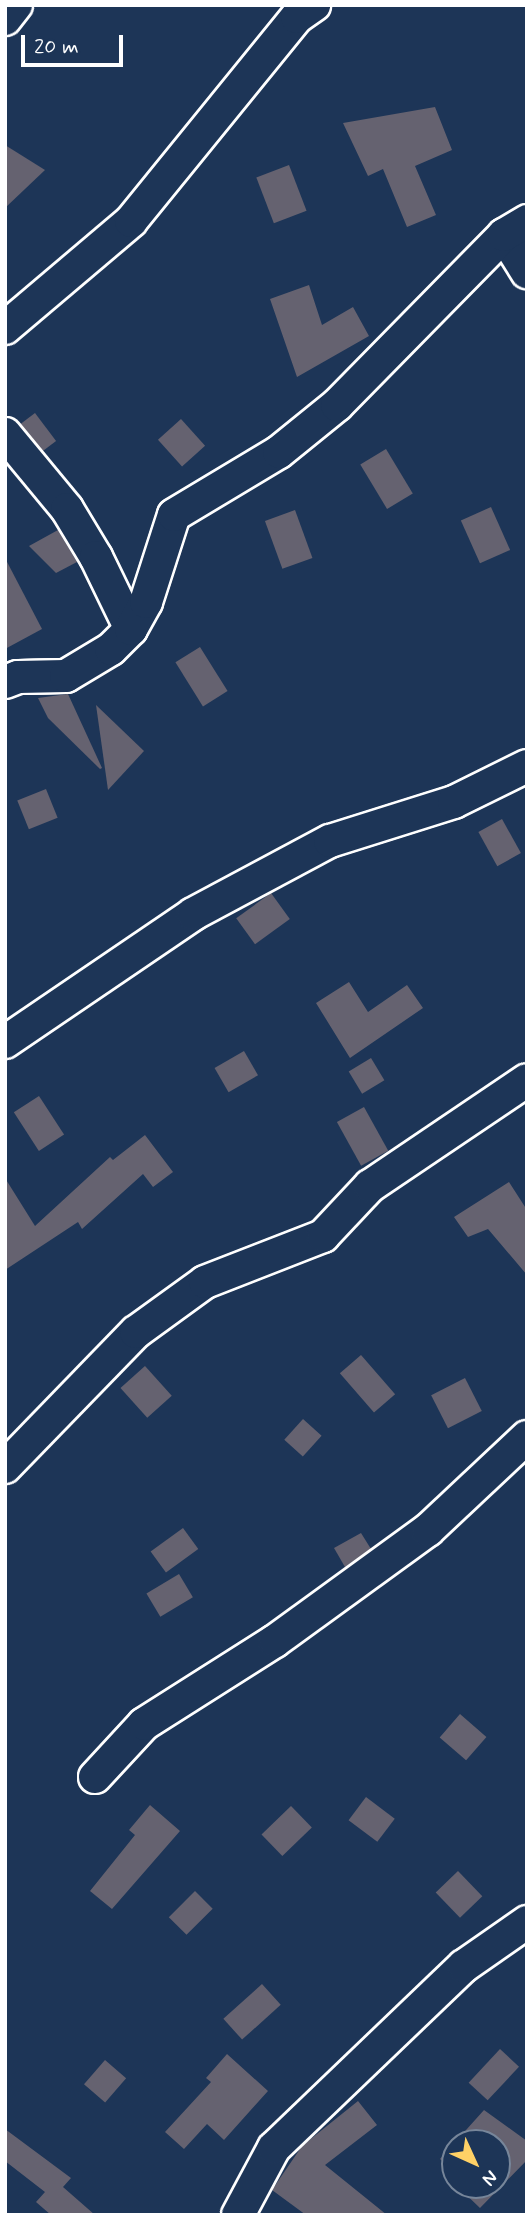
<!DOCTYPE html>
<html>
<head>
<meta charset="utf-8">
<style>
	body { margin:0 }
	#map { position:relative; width:532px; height:2220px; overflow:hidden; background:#1d3557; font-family:Mynerve,sans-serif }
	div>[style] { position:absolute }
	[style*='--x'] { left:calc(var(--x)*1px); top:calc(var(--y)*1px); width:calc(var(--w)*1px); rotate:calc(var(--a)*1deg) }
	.building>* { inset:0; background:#656270; transform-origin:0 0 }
	.roads { filter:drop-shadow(2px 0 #fff) drop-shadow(-2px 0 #fff) drop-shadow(0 2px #fff) drop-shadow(0 -2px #fff) }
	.minor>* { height:32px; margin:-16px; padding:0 16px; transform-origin:16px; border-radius:16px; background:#1d3557 }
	span { translate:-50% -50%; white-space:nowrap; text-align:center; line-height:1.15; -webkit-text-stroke:6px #1d3557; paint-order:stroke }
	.frame { position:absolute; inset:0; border:7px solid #fff; pointer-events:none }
	.north { position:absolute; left:441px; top:2129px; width:70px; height:70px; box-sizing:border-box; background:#1d3557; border:2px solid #77869a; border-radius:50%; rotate:135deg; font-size:19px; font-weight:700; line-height:28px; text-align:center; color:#fff }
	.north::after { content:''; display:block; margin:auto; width:24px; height:32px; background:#ffd166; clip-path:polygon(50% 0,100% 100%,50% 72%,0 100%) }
	.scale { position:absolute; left:21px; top:35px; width:102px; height:32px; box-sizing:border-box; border:4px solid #fff; border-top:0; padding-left:9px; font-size:21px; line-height:24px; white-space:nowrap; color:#fff; -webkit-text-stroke:5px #1d3557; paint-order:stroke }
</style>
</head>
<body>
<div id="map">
	<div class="building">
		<div style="clip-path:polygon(435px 107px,452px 150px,415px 166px,436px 215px,407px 227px,383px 169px,368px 176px,343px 123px)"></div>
		<div style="clip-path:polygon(5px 145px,45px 170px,5px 208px)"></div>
		<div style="left:289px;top:165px;width:49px;height:35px;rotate:69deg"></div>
		<div style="clip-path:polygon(309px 285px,322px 325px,353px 307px,369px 336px,297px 377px,270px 299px)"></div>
		<div style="left:35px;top:413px;width:35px;height:19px;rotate:53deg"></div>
		<div style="left:181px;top:419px;width:36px;height:31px;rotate:48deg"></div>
		<div style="left:386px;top:449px;width:52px;height:30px;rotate:59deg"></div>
		<div style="left:491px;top:507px;width:47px;height:33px;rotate:66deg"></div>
		<div style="left:295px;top:510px;width:51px;height:32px;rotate:70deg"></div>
		<div style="clip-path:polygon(58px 530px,77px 562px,56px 573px,29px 546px)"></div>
		<div style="clip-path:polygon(5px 558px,42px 629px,5px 649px)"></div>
		<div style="left:200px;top:647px;width:52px;height:29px;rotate:58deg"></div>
		<div style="clip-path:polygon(68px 694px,102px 768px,100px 769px,48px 718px,38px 698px)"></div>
		<div style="clip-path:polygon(96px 705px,144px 751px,108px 790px)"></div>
		<div style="left:46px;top:789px;width:31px;height:31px;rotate:68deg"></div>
		<div style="left:502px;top:819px;width:39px;height:27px;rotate:61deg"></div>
		<div style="left:271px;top:893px;width:32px;height:43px;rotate:54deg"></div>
		<div style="clip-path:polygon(349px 982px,368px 1012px,407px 985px,423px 1008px,350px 1058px,316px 1003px)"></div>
		<div style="left:244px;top:1051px;width:28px;height:34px;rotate:60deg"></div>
		<div style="left:371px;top:1058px;width:26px;height:26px;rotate:59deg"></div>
		<div style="left:39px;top:1096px;width:46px;height:30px;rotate:57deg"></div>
		<div style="left:364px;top:1107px;width:50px;height:31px;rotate:61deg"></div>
		<div style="clip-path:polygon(145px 1135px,173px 1172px,153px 1187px,143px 1174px,82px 1229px,78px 1222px,5px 1270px,5px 1178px,35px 1226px,110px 1157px,113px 1160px)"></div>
		<div style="clip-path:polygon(509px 1182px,527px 1210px,527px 1275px,488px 1229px,468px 1237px,454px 1217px)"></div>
		<div style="left:361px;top:1355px;width:52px;height:28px;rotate:49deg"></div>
		<div style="left:145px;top:1366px;width:40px;height:33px;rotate:48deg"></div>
		<div style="left:465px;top:1378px;width:37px;height:38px;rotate:63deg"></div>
		<div style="left:303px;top:1419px;width:25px;height:28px;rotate:42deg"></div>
		<div style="left:183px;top:1528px;width:26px;height:40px;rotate:54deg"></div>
		<div style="clip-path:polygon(361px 1533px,371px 1549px,345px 1567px,334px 1548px)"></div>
		<div style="left:179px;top:1574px;width:27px;height:38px;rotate:59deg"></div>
		<div style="left:460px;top:1714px;width:35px;height:31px;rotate:41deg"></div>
		<div style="left:366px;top:1797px;width:36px;height:29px;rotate:37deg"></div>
		<div style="clip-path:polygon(150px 1805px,180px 1831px,112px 1909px,90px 1891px,135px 1835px,129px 1830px)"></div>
		<div style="left:291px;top:1806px;width:30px;height:41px;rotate:46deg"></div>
		<div style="left:458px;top:1871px;width:35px;height:31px;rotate:46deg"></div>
		<div style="left:195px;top:1891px;width:25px;height:37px;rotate:45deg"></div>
		<div style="left:262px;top:1984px;width:28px;height:52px;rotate:48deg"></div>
		<div style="left:500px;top:2049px;width:26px;height:46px;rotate:43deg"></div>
		<div style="clip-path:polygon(227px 2054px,268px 2091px,224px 2140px,207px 2124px,184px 2149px,165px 2132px,211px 2082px,206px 2078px)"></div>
		<div style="left:105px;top:2060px;width:28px;height:32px;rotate:41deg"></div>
		<div style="clip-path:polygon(358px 2101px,377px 2125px,325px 2165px,387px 2215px,306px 2215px,272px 2190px,302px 2146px)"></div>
		<div style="clip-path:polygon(484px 2110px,527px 2141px,527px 2160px,480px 2208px,456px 2185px,497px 2185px,497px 2143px,455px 2143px,455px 2172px,440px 2159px)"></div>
		<div style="clip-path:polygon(5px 2129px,71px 2178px,63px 2187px,95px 2215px,51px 2215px,36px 2202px,45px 2192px,5px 2161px)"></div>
	</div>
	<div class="roads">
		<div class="minor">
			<div style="--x:5;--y:19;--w:18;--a:-52"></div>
			<div style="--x:504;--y:235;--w:44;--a:58.1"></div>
			<div style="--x:5;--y:328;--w:165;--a:-40.3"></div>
			<div style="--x:131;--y:221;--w:263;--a:-50.9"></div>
			<div style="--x:297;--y:17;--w:21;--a:-35"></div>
			<div style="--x:5;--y:434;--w:97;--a:50.4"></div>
			<div style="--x:67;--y:509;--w:56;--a:58.9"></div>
			<div style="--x:96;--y:557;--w:80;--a:64.1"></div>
			<div style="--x:5;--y:682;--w:14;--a:-21"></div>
			<div style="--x:18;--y:677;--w:48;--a:-1.2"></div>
			<div style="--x:66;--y:676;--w:52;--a:-31"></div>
			<div style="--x:111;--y:649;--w:28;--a:-45"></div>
			<div style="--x:131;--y:629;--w:31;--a:-61"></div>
			<div style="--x:146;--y:602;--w:91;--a:-72.2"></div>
			<div style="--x:174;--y:515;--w:122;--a:-31"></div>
			<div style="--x:279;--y:452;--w:75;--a:-39"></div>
			<div style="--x:337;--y:405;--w:238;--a:-45.5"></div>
			<div style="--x:504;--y:235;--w:27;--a:-31"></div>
			<div style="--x:5;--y:1042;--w:227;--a:-34.2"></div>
			<div style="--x:193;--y:914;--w:155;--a:-28.1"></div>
			<div style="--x:330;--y:841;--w:130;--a:-17.5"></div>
			<div style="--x:454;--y:802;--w:81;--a:-26.3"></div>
			<div style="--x:5;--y:1467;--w:188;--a:-45.9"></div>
			<div style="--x:136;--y:1332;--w:85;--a:-35.9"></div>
			<div style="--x:205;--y:1282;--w:127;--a:-21.3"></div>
			<div style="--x:323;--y:1236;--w:69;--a:-46.8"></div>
			<div style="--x:370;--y:1186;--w:189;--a:-34"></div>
			<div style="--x:95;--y:1777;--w:72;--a:-47.2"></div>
			<div style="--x:144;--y:1724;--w:155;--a:-32.4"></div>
			<div style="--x:275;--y:1641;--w:189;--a:-36"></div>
			<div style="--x:428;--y:1530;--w:136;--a:-43.2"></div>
			<div style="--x:238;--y:2215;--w:76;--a:-61.8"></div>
			<div style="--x:274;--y:2148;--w:263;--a:-43.8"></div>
			<div style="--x:464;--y:1966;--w:77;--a:-34.9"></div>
		</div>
	</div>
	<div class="frame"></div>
	<div class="north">N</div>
	<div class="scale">20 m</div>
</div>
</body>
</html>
